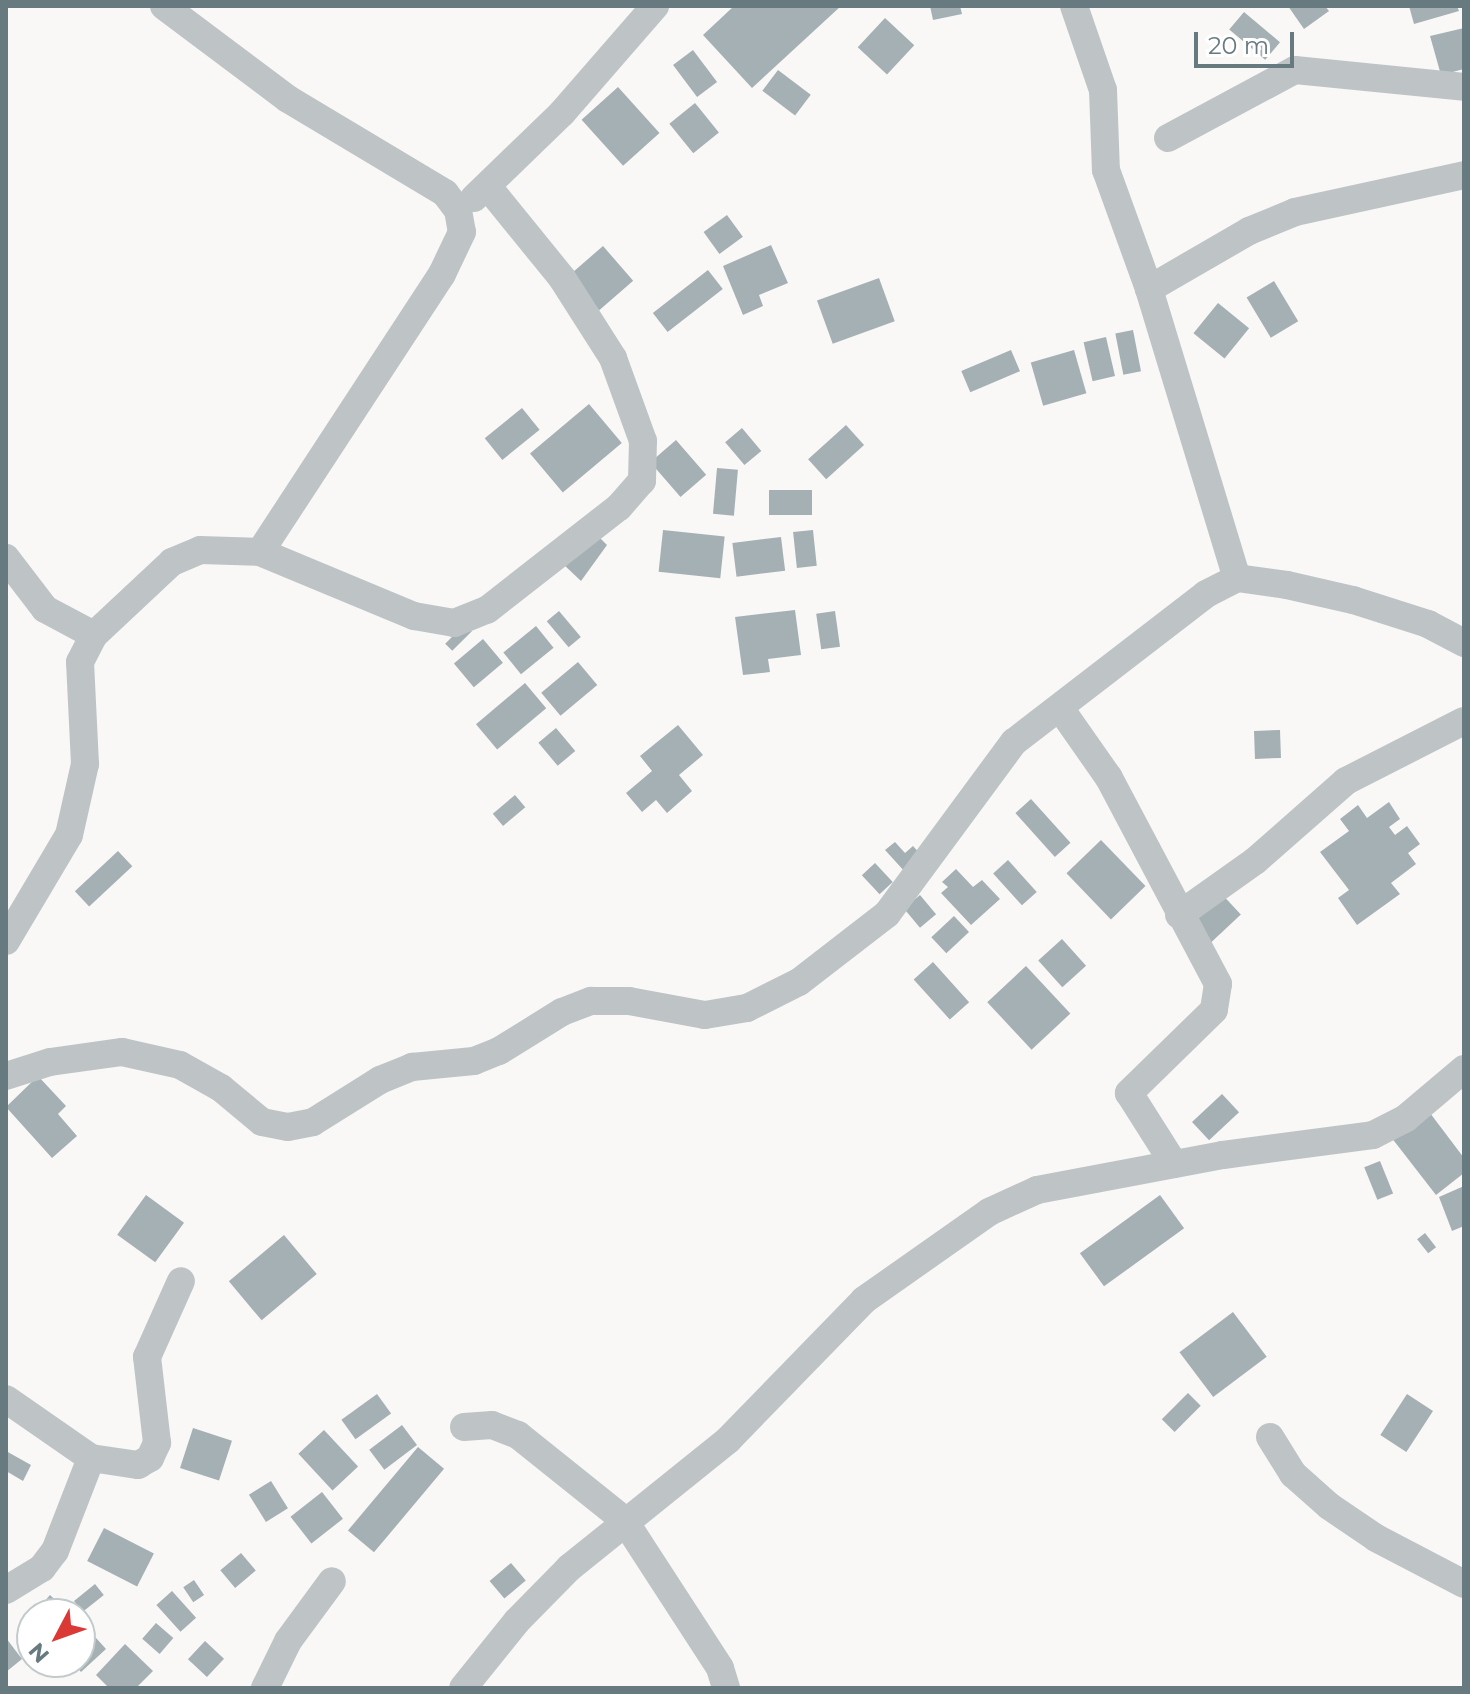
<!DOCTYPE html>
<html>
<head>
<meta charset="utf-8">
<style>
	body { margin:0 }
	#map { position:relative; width:1470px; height:1694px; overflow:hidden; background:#f9f8f7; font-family:Montserrat,sans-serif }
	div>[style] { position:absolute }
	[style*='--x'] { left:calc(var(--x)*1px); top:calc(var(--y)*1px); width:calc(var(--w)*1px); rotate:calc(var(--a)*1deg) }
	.building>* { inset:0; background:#a5b0b4; transform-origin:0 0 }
	.street>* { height:28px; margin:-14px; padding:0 14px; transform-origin:14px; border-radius:14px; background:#bec4c6 }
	span { translate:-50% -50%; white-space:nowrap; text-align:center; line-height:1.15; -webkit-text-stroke:8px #fff; paint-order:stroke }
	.frame { position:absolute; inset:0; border:8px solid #667a80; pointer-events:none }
	.north { position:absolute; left:16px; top:1598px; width:80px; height:80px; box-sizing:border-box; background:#fff; border:2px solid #c2cacc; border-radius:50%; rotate:229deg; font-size:22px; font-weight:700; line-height:32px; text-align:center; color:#667a80 }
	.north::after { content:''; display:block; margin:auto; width:28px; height:36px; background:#da3936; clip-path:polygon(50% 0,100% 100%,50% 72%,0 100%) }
	.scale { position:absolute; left:1194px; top:32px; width:100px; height:36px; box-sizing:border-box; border:4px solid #667a80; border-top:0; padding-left:10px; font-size:24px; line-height:28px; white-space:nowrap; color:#667a80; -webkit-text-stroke:6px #fff; paint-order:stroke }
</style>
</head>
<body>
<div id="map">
	<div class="building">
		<div style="clip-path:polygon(734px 6px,841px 6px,752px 88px,703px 35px)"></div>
		<div style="clip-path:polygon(930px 6px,960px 6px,962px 14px,933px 20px)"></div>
		<div style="clip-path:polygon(1288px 6px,1325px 6px,1329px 11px,1304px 29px)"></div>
		<div style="clip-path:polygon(1409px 6px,1457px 6px,1459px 11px,1414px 24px)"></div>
		<div style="left:1244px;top:12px;width:47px;height:23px;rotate:40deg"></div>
		<div style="left:885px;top:18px;width:40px;height:40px;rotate:43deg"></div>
		<div style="clip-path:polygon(1464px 28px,1464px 69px,1441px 75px,1430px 36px)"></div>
		<div style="left:693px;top:50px;width:40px;height:25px;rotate:53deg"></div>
		<div style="left:778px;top:70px;width:41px;height:26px;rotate:37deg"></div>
		<div style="left:618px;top:87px;width:62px;height:49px;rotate:48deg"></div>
		<div style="left:695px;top:103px;width:38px;height:33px;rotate:51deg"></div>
		<div style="left:727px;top:215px;width:27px;height:29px;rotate:54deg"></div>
		<div style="clip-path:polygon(771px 245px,788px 283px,759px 295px,763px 306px,743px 315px,723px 266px)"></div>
		<div style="left:603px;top:246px;width:46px;height:45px;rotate:49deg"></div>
		<div style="left:708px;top:270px;width:24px;height:70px;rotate:52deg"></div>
		<div style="left:879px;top:278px;width:46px;height:66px;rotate:70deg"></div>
		<div style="left:1274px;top:281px;width:47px;height:32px;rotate:59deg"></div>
		<div style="left:1218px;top:303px;width:40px;height:39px;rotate:39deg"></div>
		<div style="left:1133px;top:330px;width:42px;height:18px;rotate:79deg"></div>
		<div style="left:1106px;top:337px;width:40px;height:23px;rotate:77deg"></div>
		<div style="left:1011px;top:350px;width:23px;height:54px;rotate:67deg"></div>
		<div style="left:1074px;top:350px;width:45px;height:45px;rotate:74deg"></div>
		<div style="left:589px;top:404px;width:51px;height:77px;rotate:50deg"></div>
		<div style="left:522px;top:408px;width:28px;height:48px;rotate:51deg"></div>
		<div style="left:846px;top:425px;width:27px;height:51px;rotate:48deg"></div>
		<div style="left:742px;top:428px;width:30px;height:22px;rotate:50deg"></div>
		<div style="left:676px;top:440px;width:46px;height:34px;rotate:49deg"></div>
		<div style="left:717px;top:468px;width:21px;height:46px;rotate:5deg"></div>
		<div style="left:769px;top:490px;width:43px;height:25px"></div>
		<div style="left:663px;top:530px;width:62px;height:42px;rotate:6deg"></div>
		<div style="left:813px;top:530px;width:36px;height:20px;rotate:84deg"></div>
		<div style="clip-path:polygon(594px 532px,607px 545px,581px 581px,563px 564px)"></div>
		<div style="left:781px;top:537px;width:34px;height:49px;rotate:83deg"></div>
		<div style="clip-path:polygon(795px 610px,801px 655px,768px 659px,770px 672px,743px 675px,735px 617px)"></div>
		<div style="left:559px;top:611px;width:34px;height:16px;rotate:50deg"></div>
		<div style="left:835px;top:611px;width:36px;height:19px;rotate:82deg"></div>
		<div style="left:465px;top:624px;width:10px;height:28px;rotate:45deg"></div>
		<div style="left:536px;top:626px;width:28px;height:42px;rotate:51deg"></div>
		<div style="left:483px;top:639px;width:31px;height:38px;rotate:50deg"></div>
		<div style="left:578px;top:662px;width:30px;height:48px;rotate:50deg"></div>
		<div style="left:525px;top:683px;width:33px;height:64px;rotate:50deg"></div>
		<div style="clip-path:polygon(678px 725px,703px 755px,679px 775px,692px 791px,667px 813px,656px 800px,642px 812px,626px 793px,652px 771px,640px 756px)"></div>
		<div style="left:556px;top:728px;width:30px;height:23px;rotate:50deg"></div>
		<div style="left:1280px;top:730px;width:28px;height:26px;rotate:88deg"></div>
		<div style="left:515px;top:795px;width:16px;height:29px;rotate:50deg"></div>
		<div style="left:1031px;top:799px;width:59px;height:21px;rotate:48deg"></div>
		<div style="clip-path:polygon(1389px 802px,1400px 819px,1389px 827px,1395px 835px,1407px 826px,1420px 844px,1408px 853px,1416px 864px,1391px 883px,1400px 894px,1357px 925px,1338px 898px,1349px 890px,1320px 852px,1349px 831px,1340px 819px,1358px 805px,1367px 818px)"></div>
		<div style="left:1101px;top:840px;width:64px;height:48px;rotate:46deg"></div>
		<div style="clip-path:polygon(895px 842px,905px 853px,913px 846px,924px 858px,906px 873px,885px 850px)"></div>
		<div style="left:118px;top:851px;width:21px;height:59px;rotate:47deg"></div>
		<div style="left:1008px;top:860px;width:43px;height:20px;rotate:48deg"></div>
		<div style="left:875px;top:863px;width:26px;height:18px;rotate:47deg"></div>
		<div style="clip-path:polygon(956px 869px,973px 887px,982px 880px,1000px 899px,971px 925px,941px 893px,948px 887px,942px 882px)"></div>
		<div style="left:1217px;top:889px;width:35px;height:42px;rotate:47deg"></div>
		<div style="left:920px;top:895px;width:25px;height:21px;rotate:50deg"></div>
		<div style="left:954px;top:916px;width:22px;height:31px;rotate:47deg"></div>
		<div style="left:1062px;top:939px;width:36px;height:32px;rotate:48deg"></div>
		<div style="left:933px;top:962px;width:54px;height:26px;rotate:48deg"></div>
		<div style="left:1026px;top:966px;width:65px;height:53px;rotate:47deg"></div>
		<div style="clip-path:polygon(38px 1076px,66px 1106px,58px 1114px,77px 1136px,52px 1158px,6px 1107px)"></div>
		<div style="left:1222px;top:1094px;width:25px;height:41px;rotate:47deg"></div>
		<div style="clip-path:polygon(1427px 1109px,1464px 1158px,1464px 1173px,1436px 1195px,1391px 1137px)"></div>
		<div style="left:1380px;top:1161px;width:35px;height:17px;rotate:68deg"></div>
		<div style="clip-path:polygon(1464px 1186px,1464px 1226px,1452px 1231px,1439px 1197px)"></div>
		<div style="left:146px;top:1195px;width:47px;height:49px;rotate:36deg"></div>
		<div style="left:1160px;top:1195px;width:41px;height:99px;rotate:54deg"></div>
		<div style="left:1425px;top:1233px;width:18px;height:10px;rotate:52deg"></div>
		<div style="left:284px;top:1235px;width:51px;height:72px;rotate:50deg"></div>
		<div style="left:1233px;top:1312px;width:56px;height:67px;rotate:53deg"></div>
		<div style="left:1188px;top:1393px;width:18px;height:37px;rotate:45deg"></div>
		<div style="left:377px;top:1394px;width:24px;height:44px;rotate:54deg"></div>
		<div style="left:1407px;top:1394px;width:31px;height:49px;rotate:33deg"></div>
		<div style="left:402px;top:1425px;width:25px;height:41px;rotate:53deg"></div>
		<div style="left:193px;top:1428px;width:41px;height:42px;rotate:18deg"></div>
		<div style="left:324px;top:1430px;width:50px;height:35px;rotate:47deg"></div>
		<div style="left:418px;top:1447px;width:34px;height:109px;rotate:40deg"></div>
		<div style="clip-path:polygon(6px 1451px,31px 1465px,23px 1481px,6px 1471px)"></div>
		<div style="left:271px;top:1481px;width:32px;height:26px;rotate:58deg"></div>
		<div style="left:322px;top:1492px;width:34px;height:40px;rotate:52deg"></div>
		<div style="left:104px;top:1528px;width:56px;height:37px;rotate:27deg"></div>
		<div style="left:241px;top:1553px;width:23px;height:27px;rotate:50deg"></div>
		<div style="left:511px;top:1563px;width:23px;height:28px;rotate:50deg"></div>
		<div style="left:194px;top:1580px;width:18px;height:13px;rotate:56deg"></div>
		<div style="left:95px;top:1584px;width:14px;height:27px;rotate:51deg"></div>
		<div style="left:172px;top:1591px;width:36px;height:21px;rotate:48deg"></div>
		<div style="clip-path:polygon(50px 1595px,70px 1614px,42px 1614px,37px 1610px)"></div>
		<div style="left:156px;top:1623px;width:23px;height:21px;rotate:41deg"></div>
		<div style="clip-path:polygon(87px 1628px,106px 1649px,81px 1672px,72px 1662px,80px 1662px,80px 1634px)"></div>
		<div style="clip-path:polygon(6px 1638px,22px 1659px,6px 1672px)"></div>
		<div style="left:205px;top:1641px;width:26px;height:25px;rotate:43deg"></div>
		<div style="clip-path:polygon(125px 1644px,153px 1671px,136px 1688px,109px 1688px,96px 1675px)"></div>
	</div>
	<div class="street">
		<div style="--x:164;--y:6;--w:155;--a:36.9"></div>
		<div style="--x:288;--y:99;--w:183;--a:30.9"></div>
		<div style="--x:445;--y:193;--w:21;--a:53"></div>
		<div style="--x:458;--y:210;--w:22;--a:80"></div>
		<div style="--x:462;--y:232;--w:47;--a:115.5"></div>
		<div style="--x:442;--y:274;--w:332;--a:123.2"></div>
		<div style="--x:1074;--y:6;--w:89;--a:71"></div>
		<div style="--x:1103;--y:90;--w:80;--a:87.9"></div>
		<div style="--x:1106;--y:170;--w:127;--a:70.1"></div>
		<div style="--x:1149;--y:289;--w:302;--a:73.1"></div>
		<div style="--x:1168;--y:138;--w:144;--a:-28.2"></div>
		<div style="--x:1295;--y:70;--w:170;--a:5.7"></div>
		<div style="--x:474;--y:198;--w:122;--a:-44"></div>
		<div style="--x:562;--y:113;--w:142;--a:-49"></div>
		<div style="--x:1149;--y:289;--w:116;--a:-30.1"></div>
		<div style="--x:1249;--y:231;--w:50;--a:-22.4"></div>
		<div style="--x:1295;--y:212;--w:173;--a:-12.3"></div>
		<div style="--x:6;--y:558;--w:64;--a:52.6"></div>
		<div style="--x:45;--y:609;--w:55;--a:28"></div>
		<div style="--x:1060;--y:708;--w:85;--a:55"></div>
		<div style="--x:1109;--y:778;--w:233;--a:62.1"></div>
		<div style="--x:1218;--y:984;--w:26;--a:99"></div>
		<div style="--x:1214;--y:1010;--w:119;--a:135.7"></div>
		<div style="--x:1129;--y:1093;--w:84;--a:57.6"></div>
		<div style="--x:1179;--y:915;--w:93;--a:-35.4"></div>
		<div style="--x:1255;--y:861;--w:121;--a:-41.3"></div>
		<div style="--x:1346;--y:781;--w:132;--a:-27"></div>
		<div style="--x:6;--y:941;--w:123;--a:-59.3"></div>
		<div style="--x:69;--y:835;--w:73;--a:-77.3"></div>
		<div style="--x:85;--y:764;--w:102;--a:-92.8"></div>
		<div style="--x:80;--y:662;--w:30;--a:-63"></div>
		<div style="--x:94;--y:635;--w:107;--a:-43.1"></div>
		<div style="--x:172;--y:562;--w:30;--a:-23"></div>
		<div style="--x:200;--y:550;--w:60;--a:1.9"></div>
		<div style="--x:260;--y:552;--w:167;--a:22.6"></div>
		<div style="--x:414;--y:616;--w:41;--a:9.9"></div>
		<div style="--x:454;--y:623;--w:35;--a:-22"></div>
		<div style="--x:487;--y:610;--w:167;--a:-38"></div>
		<div style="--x:619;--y:507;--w:35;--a:-49"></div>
		<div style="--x:642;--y:481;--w:40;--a:-88.6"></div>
		<div style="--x:643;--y:441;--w:88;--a:-109.9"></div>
		<div style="--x:613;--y:358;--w:95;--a:-122.5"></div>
		<div style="--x:562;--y:278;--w:117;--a:-129.1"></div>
		<div style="--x:6;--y:1076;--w:46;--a:-17.7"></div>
		<div style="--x:50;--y:1062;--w:73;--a:-7.9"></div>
		<div style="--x:122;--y:1052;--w:59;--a:12.6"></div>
		<div style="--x:180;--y:1065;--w:47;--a:29.3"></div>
		<div style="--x:221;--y:1088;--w:53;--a:39.7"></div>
		<div style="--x:262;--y:1122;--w:26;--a:11"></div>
		<div style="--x:288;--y:1127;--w:25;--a:-11"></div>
		<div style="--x:313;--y:1122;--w:79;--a:-32.1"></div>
		<div style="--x:380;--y:1080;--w:35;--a:-22"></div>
		<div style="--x:412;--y:1067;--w:62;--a:-5.5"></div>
		<div style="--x:474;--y:1061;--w:27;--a:-22"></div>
		<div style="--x:499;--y:1051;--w:74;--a:-31.8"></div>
		<div style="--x:562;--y:1012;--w:31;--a:-21"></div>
		<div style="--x:591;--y:1001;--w:38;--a:0"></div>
		<div style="--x:629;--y:1001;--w:77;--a:10.4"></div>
		<div style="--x:705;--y:1015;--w:43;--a:-9.5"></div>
		<div style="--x:747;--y:1008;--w:58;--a:-26.6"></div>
		<div style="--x:799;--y:982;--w:111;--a:-37.7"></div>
		<div style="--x:887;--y:914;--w:214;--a:-53.6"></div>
		<div style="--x:1014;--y:742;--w:242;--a:-37.6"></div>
		<div style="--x:1206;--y:594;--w:35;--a:-27"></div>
		<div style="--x:1237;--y:578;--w:50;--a:8"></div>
		<div style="--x:1287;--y:585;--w:68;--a:12.8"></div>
		<div style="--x:1353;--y:600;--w:79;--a:17.7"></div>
		<div style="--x:1428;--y:624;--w:41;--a:27.8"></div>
		<div style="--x:6;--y:1399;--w:103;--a:34.8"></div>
		<div style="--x:91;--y:1458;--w:48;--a:8.5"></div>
		<div style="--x:138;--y:1465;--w:14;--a:-30"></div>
		<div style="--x:150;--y:1458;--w:17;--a:-65"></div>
		<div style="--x:157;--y:1443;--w:87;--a:-96.6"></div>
		<div style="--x:147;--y:1357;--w:83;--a:-65.9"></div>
		<div style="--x:464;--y:1427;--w:28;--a:-4"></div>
		<div style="--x:492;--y:1425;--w:28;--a:21"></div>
		<div style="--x:518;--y:1435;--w:136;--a:38.7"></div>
		<div style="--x:624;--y:1520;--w:176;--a:57"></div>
		<div style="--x:720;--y:1668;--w:21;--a:73"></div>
		<div style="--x:1270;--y:1437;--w:44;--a:58.1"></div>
		<div style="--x:1293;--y:1474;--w:48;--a:41.6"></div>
		<div style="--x:1329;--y:1506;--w:57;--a:34.2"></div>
		<div style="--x:1376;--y:1538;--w:99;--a:27.6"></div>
		<div style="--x:6;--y:1590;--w:42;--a:-31.4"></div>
		<div style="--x:42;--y:1568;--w:21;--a:-53"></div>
		<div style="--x:55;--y:1551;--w:100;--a:-68.8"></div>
		<div style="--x:265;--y:1688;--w:52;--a:-63.9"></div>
		<div style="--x:288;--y:1641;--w:74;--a:-53.7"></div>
		<div style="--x:463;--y:1688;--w:86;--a:-51.1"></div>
		<div style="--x:517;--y:1621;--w:74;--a:-45.5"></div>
		<div style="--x:569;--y:1568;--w:204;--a:-38.8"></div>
		<div style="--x:728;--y:1440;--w:195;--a:-45.8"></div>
		<div style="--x:864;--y:1300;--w:153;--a:-35.1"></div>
		<div style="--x:989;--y:1212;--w:53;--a:-24.6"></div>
		<div style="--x:1037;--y:1190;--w:189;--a:-10.7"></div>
		<div style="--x:1223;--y:1155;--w:151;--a:-7.6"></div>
		<div style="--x:1373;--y:1135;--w:37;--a:-27"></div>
		<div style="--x:1406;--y:1118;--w:76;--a:-40.2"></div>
	</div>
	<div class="frame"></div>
	<div class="north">N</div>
	<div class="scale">20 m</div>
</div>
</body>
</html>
